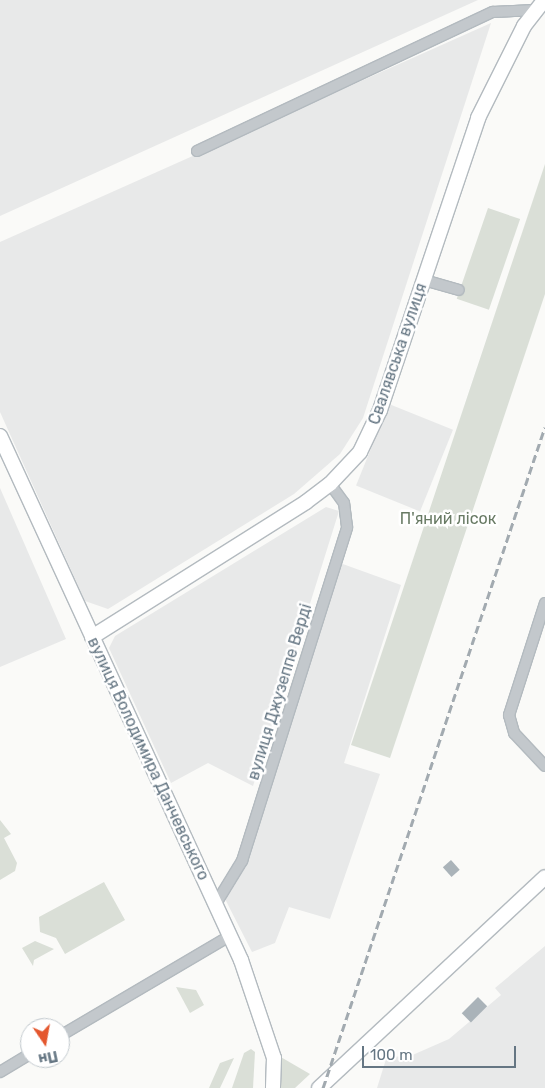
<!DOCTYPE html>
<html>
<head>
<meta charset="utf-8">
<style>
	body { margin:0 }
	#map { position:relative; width:545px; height:1088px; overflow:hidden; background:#fafaf8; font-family:Rubik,sans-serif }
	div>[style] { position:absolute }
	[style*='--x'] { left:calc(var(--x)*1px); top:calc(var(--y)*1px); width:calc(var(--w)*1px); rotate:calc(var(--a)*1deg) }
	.built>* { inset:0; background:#e8e9e9; transform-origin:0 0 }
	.green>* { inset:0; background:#dadfd7; transform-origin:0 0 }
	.building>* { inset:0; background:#aab3b9; transform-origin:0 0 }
	.roads { filter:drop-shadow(1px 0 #b3babf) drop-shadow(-1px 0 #b3babf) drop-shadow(0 1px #b3babf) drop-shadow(0 -1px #b3babf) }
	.street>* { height:10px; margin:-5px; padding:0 5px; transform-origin:5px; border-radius:5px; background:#c3c8cc }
	.secondary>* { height:14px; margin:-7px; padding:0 7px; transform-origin:7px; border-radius:7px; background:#fff }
	.rail>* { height:3px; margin-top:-1.5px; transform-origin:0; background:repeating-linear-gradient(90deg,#a2aab0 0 8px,transparent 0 12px) }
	span { translate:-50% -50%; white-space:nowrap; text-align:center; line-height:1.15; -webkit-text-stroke:5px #fff; paint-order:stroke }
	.street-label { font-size:16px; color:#657683 }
	.park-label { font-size:16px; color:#687a64 }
	.north { position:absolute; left:20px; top:1018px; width:50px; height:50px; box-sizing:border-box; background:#fff; border:1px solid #c1c8cd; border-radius:50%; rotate:168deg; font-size:14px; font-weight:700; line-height:20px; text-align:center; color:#657683 }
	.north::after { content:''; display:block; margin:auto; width:18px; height:22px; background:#e4572e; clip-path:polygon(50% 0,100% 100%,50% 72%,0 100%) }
	.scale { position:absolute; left:362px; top:1046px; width:154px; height:22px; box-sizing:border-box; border:2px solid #657683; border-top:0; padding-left:6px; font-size:15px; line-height:18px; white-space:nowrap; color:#657683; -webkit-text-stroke:4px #fff; paint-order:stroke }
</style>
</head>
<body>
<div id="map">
	<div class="built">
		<div style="clip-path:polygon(0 0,478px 0,0 216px)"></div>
		<div style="clip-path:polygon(491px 23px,363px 418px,340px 454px,294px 494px,108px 609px,85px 601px,0 412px,0 242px)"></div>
		<div style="left:389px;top:404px;width:69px;height:88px;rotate:22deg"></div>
		<div style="clip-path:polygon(0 488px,66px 639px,0 667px)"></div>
		<div style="clip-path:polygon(326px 507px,339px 511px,253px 786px,208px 763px,171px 783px,109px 648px,115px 636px)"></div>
		<div style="clip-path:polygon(340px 563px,401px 585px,344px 763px,380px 774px,330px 919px,289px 907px,275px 943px,252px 952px,224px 897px)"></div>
		<div style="clip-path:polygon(545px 946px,545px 1088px,377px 1088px,387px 1056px,408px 1057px,449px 1039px,501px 995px,495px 988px)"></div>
	</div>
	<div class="green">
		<div style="clip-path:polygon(545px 164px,545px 294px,390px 758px,351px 745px)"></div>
		<div style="left:488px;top:208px;width:34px;height:96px;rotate:19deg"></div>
		<div style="clip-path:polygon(0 820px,11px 834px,4px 838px,17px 863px,15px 871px,0 880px)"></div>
		<div style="clip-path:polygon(104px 882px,125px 920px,65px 954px,56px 938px,40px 932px,39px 917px)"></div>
		<div style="clip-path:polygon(35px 941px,54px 949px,34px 960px,33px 966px,22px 948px)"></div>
		<div style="clip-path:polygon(176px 987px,196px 990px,204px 1005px,190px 1013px)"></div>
		<div style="clip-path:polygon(251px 1049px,255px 1052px,253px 1088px,232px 1088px,244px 1053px)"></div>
		<div style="clip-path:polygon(279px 1056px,310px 1074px,295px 1088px,280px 1088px)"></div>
		<div style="clip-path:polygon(234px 1058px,220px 1088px,209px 1088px,220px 1063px)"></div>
	</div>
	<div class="building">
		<div style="left:451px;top:860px;width:13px;height:11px;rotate:48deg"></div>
		<div style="left:478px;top:997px;width:13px;height:23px;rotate:45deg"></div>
	</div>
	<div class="roads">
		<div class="street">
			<div style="--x:197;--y:151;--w:327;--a:-25.2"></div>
			<div style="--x:493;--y:12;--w:42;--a:-2.7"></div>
			<div style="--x:424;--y:280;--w:36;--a:16"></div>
			<div style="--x:545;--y:603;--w:118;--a:107.8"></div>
			<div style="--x:509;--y:715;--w:19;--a:74"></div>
			<div style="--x:514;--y:733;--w:45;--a:46.8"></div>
			<div style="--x:215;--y:905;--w:52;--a:-58.5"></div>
			<div style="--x:242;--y:861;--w:350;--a:-72.5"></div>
			<div style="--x:347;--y:527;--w:24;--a:-97"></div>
			<div style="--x:344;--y:503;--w:24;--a:-126"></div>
			<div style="--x:60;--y:1036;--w:197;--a:-30.5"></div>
			<div style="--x:0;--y:1072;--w:35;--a:-31"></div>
		</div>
		<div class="secondary">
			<div style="--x:0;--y:436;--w:577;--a:65.3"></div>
			<div style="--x:241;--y:960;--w:103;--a:71.4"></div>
			<div style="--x:274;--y:1058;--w:30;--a:92"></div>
			<div style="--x:92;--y:637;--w:253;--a:-32.2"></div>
			<div style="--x:306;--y:502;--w:30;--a:-37"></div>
			<div style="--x:330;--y:484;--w:44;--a:-46.8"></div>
			<div style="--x:360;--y:452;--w:47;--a:-64.5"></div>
			<div style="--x:380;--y:410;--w:308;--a:-71.4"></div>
			<div style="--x:478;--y:118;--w:103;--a:-63.4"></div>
			<div style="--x:524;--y:26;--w:33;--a:-52"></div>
			<div style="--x:319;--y:1088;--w:309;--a:-43"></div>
		</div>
	</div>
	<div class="rail">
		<div style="--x:323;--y:1088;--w:697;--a:-71.44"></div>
	</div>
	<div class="street-label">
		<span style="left:398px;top:354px;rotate:-71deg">Свалявська вулиця</span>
		<span style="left:280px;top:692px;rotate:-73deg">вулиця Джузеппе Верді</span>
		<span style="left:148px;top:759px;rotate:65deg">вулиця Володимира Данчевського</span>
	</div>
	<div class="park-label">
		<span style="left:448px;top:519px">П'яний лісок</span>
	</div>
	<div class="north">Пн</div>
	<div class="scale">100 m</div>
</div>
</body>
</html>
